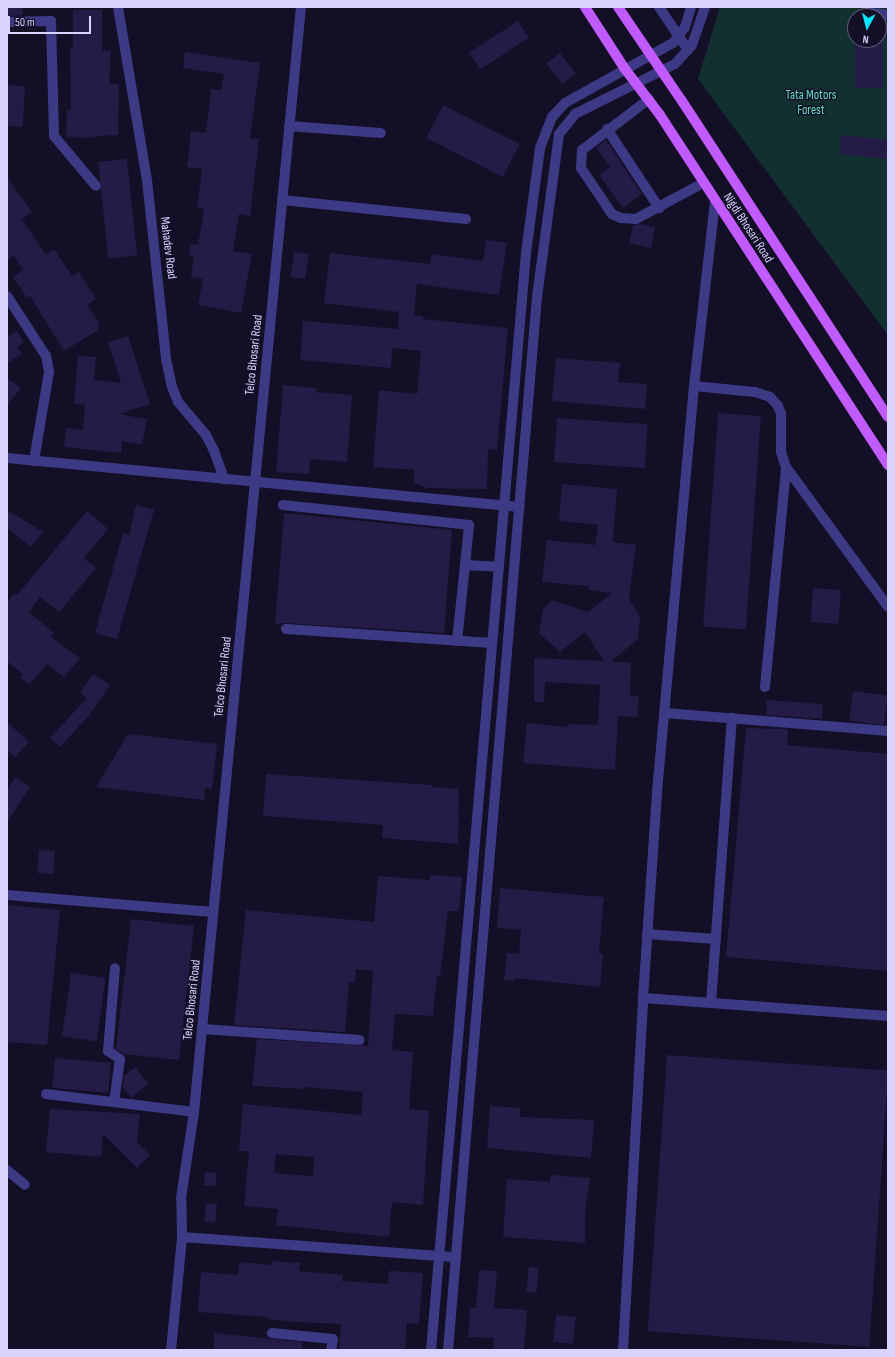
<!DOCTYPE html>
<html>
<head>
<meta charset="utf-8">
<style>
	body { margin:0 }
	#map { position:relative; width:895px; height:1357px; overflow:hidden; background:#130f26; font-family:"Sofia Sans Condensed",sans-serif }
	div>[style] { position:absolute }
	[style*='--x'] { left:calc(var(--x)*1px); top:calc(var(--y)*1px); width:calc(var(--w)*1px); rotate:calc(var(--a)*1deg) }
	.green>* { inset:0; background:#12302f }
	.building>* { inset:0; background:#241b47; transform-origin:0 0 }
	.minor>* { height:10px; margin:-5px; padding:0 5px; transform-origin:5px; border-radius:5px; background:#3d3a85 }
	.major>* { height:10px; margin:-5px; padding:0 5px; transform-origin:5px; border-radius:5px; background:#c25bff }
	span { translate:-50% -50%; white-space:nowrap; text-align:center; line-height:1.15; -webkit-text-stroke:3px #130f26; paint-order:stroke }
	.park-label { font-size:13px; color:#5fe0c0 }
	.street-label { font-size:13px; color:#d9d4ff }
	.frame { position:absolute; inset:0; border:8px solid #d9d4ff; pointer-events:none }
	.north { position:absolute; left:847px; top:8px; width:40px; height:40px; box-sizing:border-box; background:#130f26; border:1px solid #625e7d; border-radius:50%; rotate:187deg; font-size:11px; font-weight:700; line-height:16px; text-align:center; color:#d9d4ff }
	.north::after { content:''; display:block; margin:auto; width:14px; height:18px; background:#00e5ff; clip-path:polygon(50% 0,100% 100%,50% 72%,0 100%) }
	.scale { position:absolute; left:8px; top:16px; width:83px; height:18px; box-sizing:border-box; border:2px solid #d9d4ff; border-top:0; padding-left:5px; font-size:12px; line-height:14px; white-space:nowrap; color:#d9d4ff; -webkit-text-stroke:3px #130f26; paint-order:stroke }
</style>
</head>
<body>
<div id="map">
	<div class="green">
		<div style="clip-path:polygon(evenodd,720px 7px,888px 7px,888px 335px,698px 79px,720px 7px,855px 16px,879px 16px,879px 40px,855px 40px,855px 16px)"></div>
	</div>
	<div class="building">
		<div style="clip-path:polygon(7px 7px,23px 7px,22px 15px,7px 16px)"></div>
		<div style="clip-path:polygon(73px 10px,102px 10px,102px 50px,111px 51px,109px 83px,119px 84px,118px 135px,95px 136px,95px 138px,66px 137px,67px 110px,71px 110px,70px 49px,73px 49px)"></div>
		<div style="left:518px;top:21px;width:20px;height:58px;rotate:57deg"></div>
		<div style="left:855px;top:40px;width:28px;height:48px"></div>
		<div style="clip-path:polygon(185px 52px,260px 63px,250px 138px,259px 139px,250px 216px,239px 214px,233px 251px,252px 254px,241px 313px,198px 305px,203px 279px,191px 277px,194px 257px,189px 256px,191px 244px,198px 245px,204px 209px,197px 208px,202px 169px,187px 167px,191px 131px,206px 133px,211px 89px,221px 90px,224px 74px,183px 68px)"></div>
		<div style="left:560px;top:53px;width:26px;height:17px;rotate:53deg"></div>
		<div style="left:7px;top:85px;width:18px;height:41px;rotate:3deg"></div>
		<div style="left:443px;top:105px;width:86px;height:37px;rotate:27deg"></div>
		<div style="left:841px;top:135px;width:47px;height:19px;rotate:6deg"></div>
		<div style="clip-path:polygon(606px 140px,642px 194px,623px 208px,599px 175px,610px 167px,596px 148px)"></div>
		<div style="left:127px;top:159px;width:97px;height:29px;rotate:84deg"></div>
		<div style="clip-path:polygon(7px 177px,32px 212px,22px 219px,46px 255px,54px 249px,72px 276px,79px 272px,96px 299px,87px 305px,99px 322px,98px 330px,64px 351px,30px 296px,27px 298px,13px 277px,23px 270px,14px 256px,7px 260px)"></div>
		<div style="clip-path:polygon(640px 224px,655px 227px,651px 248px,629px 243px,633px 225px)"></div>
		<div style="clip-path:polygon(486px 240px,507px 243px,499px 295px,417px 284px,414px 315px,423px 316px,423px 319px,508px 328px,497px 450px,488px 449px,487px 489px,427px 488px,414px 483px,414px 470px,373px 467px,379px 390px,417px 394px,421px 351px,392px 348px,391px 368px,300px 360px,303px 321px,398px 329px,399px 312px,324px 303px,330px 253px,430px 264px,432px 254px,483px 261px)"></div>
		<div style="left:294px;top:252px;width:15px;height:25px;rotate:8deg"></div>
		<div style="clip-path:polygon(17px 331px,24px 342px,17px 347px,22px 354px,7px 363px,7px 337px)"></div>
		<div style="clip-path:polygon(128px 336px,150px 404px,119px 414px,147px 419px,142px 445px,122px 441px,121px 453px,64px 447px,66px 428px,83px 430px,85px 405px,74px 404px,78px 356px,96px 357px,94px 380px,121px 383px,108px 342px)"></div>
		<div style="clip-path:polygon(556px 358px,620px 363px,618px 382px,647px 384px,645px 409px,552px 401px)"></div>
		<div style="clip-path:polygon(7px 378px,21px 388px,7px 406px)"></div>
		<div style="clip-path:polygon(283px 385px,316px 388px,316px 392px,352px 395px,347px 462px,310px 459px,309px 474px,276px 472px)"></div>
		<div style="left:718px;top:413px;width:43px;height:214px;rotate:4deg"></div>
		<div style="left:557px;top:418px;width:91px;height:44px;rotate:4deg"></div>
		<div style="clip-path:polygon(562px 484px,617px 489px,613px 542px,636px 545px,629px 599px,640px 617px,638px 639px,611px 661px,631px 663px,630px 695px,639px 696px,637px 717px,618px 716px,615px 770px,523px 763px,527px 723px,568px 727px,568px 724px,598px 725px,600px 685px,545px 682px,544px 702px,534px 702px,534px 658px,604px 661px,585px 632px,560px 652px,539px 633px,543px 609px,552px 600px,588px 612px,612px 593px,589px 590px,589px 586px,542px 582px,547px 540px,595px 545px,598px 525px,559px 521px)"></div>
		<div style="clip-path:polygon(136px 505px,154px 510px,117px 639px,95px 633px,123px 533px,129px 535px)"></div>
		<div style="clip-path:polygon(7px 510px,43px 532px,31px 547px,7px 528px)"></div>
		<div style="clip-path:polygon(87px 511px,108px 529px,84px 558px,96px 568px,59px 612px,40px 597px,29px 612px,54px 633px,51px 637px,80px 658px,64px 677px,47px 664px,29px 685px,20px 677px,22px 674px,7px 661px,7px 603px,14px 593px,17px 595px)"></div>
		<div style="clip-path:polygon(284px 513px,452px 530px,444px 633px,286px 623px,275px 624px)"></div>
		<div style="left:813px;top:588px;width:28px;height:34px;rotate:4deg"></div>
		<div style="clip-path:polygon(93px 674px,110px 685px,91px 713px,60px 747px,50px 738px,87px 698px,80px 693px)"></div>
		<div style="left:853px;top:691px;width:35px;height:30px;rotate:7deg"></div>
		<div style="left:767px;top:700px;width:56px;height:15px;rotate:4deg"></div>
		<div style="clip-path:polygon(7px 722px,29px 742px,15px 757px,7px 750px)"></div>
		<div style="clip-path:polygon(746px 728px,788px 729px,787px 745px,888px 754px,888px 971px,726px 957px)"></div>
		<div style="clip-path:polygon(128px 734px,217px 744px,212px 789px,205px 788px,204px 800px,96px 787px)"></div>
		<div style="clip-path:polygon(266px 774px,432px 785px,432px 787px,459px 789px,458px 844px,382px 838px,383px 825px,263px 816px)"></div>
		<div style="clip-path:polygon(15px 777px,30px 787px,7px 822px,7px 790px)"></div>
		<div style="left:39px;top:850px;width:16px;height:23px;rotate:4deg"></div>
		<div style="clip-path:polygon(evenodd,430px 875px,462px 877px,459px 911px,448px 911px,440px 977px,437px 976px,433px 1016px,395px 1014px,392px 1050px,413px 1052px,409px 1109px,429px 1111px,423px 1205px,392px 1202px,389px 1237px,276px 1225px,278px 1209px,244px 1206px,249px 1151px,239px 1151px,243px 1104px,361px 1115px,363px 1092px,306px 1087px,305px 1089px,252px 1086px,257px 1039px,368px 1046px,373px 971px,356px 969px,355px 983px,349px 982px,345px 1032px,234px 1025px,246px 910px,374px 922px,378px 876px,430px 880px,430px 875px,276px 1154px,314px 1157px,313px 1176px,274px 1173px,276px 1154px)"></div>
		<div style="clip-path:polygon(500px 888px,604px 897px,599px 953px,603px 954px,600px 987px,515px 978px,515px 981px,504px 980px,507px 953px,519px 954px,521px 930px,497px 928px)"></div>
		<div style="clip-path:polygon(7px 905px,60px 910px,47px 1045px,7px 1042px)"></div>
		<div style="clip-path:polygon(131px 919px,194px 926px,179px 1060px,124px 1054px,116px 1049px)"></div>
		<div style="left:71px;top:973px;width:35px;height:64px;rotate:8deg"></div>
		<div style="left:667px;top:1055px;width:222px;height:277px;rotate:4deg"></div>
		<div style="left:55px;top:1058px;width:56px;height:30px;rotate:5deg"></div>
		<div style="clip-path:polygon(135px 1067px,148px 1084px,131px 1098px,123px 1087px,124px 1076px)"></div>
		<div style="clip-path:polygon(490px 1106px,520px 1108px,520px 1117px,594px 1120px,591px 1158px,487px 1148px)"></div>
		<div style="clip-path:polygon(50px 1109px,140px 1114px,137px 1142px,150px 1155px,137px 1168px,103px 1134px,101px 1157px,46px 1152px)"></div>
		<div style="left:205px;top:1172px;width:12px;height:13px;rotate:5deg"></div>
		<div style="clip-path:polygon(551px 1175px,590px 1178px,585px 1211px,585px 1243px,503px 1237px,507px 1179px,550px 1182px)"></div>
		<div style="left:206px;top:1203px;width:11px;height:18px;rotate:5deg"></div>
		<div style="clip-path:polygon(272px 1261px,300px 1263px,299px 1271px,343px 1275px,342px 1281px,388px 1284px,389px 1271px,423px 1273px,419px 1324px,407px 1323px,405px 1350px,339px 1350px,341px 1324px,295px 1322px,267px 1319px,267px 1317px,198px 1312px,201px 1272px,238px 1275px,239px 1262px,272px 1265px)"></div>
		<div style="left:529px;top:1267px;width:10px;height:25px;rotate:6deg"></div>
		<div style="clip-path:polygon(479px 1270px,497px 1271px,494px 1308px,527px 1310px,524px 1350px,493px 1350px,494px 1338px,468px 1337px,470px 1308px,476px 1308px)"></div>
		<div style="left:556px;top:1315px;width:20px;height:27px;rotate:6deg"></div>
		<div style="clip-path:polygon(214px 1333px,302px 1342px,302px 1350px,214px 1350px)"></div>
	</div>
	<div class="minor">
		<div style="--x:118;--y:7;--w:175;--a:80.5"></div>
		<div style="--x:147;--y:180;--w:180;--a:83.9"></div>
		<div style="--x:166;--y:359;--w:29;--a:78"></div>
		<div style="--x:172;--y:387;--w:16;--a:68"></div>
		<div style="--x:178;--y:402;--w:43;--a:49.7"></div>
		<div style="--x:206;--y:435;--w:18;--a:63"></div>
		<div style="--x:214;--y:451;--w:30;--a:70"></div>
		<div style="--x:659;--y:7;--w:52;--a:56"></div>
		<div style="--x:872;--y:13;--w:16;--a:7"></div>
		<div style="--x:7;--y:22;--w:44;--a:-1.3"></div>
		<div style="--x:51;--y:21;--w:115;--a:88.5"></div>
		<div style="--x:54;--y:136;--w:65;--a:50"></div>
		<div style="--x:649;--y:99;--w:84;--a:142.7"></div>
		<div style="--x:582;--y:150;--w:18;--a:93"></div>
		<div style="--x:581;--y:168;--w:55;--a:56"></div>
		<div style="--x:612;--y:214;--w:10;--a:24"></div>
		<div style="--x:621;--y:218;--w:15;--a:4"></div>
		<div style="--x:636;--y:219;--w:76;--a:-28.2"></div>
		<div style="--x:289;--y:126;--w:92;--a:4.4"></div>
		<div style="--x:607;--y:129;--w:95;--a:56.6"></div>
		<div style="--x:282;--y:200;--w:185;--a:5.9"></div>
		<div style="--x:7;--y:296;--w:72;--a:57"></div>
		<div style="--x:46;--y:356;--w:16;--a:79"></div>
		<div style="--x:49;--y:372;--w:90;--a:99.6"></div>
		<div style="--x:694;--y:386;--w:61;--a:5.6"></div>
		<div style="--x:755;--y:392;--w:16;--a:18"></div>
		<div style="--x:770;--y:397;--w:12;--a:48"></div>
		<div style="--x:778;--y:406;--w:9;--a:69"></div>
		<div style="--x:781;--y:414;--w:38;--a:90"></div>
		<div style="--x:781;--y:452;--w:16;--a:72"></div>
		<div style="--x:786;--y:467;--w:173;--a:53.9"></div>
		<div style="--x:7;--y:458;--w:515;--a:5.46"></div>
		<div style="--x:283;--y:505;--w:187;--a:6.1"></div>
		<div style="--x:469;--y:525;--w:40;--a:95.7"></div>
		<div style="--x:465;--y:565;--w:34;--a:3"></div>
		<div style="--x:286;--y:629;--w:206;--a:3.9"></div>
		<div style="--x:457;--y:641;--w:76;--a:-84"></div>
		<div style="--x:765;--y:687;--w:221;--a:-84.5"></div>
		<div style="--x:665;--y:713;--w:224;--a:4.6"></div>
		<div style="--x:7;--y:895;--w:207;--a:4.7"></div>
		<div style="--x:647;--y:934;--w:69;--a:4.1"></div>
		<div style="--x:643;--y:998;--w:206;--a:-86.1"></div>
		<div style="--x:657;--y:792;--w:408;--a:-84.8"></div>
		<div style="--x:694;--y:386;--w:185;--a:-83.5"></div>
		<div style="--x:711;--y:1003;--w:286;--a:-85.8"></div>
		<div style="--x:202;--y:1029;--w:158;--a:4"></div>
		<div style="--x:46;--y:1094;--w:149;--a:6.9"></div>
		<div style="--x:114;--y:1102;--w:43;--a:-82.1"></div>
		<div style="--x:120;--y:1059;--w:14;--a:-146"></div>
		<div style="--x:108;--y:1051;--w:83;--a:-85.2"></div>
		<div style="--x:7;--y:1170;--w:23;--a:40"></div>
		<div style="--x:182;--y:1237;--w:275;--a:4.2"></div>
		<div style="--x:272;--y:1333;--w:61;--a:5.6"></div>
		<div style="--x:333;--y:1339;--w:11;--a:100"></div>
		<div style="--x:171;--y:1350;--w:114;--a:-84.4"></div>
		<div style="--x:182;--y:1237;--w:39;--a:-91"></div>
		<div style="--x:181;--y:1198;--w:87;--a:-81.4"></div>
		<div style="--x:194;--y:1112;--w:1110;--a:-84.47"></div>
		<div style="--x:431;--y:1350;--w:1101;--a:-85.05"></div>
		<div style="--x:526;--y:253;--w:106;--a:-82.4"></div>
		<div style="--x:540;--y:148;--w:33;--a:-69"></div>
		<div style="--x:552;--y:117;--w:19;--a:-47"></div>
		<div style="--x:565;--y:103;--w:124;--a:-29.1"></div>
		<div style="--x:673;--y:43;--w:20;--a:-53"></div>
		<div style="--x:685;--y:27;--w:21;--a:-73"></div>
		<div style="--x:448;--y:1350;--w:1057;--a:-85.17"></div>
		<div style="--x:537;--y:297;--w:164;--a:-82.3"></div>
		<div style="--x:559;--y:134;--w:26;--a:-51"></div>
		<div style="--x:575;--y:114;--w:112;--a:-26.6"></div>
		<div style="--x:675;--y:64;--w:25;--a:-48"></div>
		<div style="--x:692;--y:45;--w:40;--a:-71.1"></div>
		<div style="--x:623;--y:1350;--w:353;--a:-86.7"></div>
		<div style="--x:643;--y:998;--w:246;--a:4.2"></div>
	</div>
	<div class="major">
		<div style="--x:585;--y:7;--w:74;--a:57.2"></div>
		<div style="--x:625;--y:69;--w:58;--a:52.7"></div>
		<div style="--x:660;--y:115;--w:418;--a:56.9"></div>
		<div style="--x:618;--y:7;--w:114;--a:55.8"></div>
		<div style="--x:682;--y:101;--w:377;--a:56.9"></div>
	</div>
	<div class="park-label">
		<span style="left:811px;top:103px">Tata Motors<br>Forest</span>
	</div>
	<div class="street-label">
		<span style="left:748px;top:228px;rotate:57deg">Nigdi Bhosari Road</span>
		<span style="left:168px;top:248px;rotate:83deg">Mahadev Road</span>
		<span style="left:254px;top:355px;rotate:-84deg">Telco Bhosari Road</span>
		<span style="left:223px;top:677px;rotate:-84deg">Telco Bhosari Road</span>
		<span style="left:192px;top:1000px;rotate:-84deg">Telco Bhosari Road</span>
	</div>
	<div class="frame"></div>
	<div class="north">N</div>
	<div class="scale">50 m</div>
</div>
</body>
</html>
